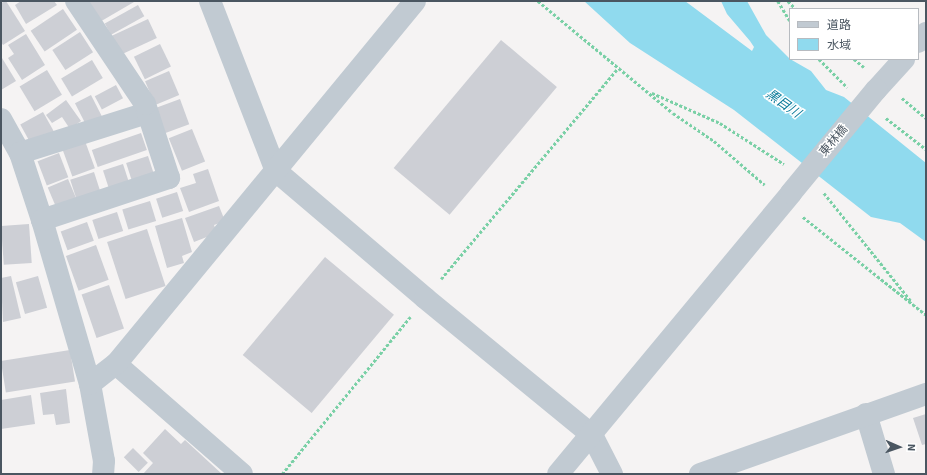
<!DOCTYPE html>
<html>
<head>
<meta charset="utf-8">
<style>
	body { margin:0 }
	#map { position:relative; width:927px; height:475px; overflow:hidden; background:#f5f3f3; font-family:"Source Sans 3","Noto Sans JP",sans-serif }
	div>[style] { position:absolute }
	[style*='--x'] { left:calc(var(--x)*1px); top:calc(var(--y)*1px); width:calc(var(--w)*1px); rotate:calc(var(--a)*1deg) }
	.water>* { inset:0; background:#90daee }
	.building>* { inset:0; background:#cdcfd5; transform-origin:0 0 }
	.path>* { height:2.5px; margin-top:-1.25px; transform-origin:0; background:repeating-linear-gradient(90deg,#7ad0a6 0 3px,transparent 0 5px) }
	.minor>* { height:22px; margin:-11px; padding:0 11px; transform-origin:11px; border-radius:11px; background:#c1cad2 }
	.minor-bridge>* { height:22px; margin:-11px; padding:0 11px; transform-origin:11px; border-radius:11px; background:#c1cad2 }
	span { translate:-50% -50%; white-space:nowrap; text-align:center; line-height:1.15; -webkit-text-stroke:3px #fff; paint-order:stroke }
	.street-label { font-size:12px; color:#4a5661 }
	.water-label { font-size:13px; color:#0c7c9b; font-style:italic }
	.frame { position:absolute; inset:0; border:2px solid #4a5661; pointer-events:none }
	.legend { position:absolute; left:789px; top:8px; width:130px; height:52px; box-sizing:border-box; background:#fff; border:1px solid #b7bbc0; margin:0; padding:5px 7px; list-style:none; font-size:12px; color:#4a5661 }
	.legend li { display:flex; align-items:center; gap:8px; height:20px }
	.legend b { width:20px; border:1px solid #b7bbc0 }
	.north { position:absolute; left:879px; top:427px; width:40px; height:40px; -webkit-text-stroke:3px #fff; paint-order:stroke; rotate:92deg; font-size:11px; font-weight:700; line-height:16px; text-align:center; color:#4a5661 }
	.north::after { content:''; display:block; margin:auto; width:14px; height:18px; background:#4a5661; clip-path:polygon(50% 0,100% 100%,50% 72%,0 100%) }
</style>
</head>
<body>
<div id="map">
	<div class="water">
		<div style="clip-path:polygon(584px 1px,685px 1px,752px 51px,754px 47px,750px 41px,727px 14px,721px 1px,747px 1px,766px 35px,790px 59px,811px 71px,826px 90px,844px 97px,926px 163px,926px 242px,900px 223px,871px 217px,734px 110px,630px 43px)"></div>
	</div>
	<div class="building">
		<div style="clip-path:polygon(6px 1px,25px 31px,3px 45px,1px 42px,1px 3px)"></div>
		<div style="clip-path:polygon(21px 1px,54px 1px,57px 5px,26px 24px,15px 5px)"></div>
		<div style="clip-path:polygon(89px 1px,133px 1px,134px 2px,98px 23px)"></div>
		<div style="left:138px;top:5px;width:13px;height:38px;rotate:61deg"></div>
		<div style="left:63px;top:9px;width:25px;height:39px;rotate:56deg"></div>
		<div style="left:148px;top:19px;width:21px;height:41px;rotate:65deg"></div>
		<div style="left:80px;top:32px;width:24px;height:33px;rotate:57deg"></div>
		<div style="clip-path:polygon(26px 34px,45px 65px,22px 80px,8px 58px,14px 54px,8px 45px)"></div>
		<div style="left:501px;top:40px;width:73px;height:167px;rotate:40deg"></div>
		<div style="left:160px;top:44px;width:25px;height:29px;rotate:64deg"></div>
		<div style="clip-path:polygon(2px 58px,16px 81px,1px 90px,1px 59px)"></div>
		<div style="left:92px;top:60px;width:21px;height:36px;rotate:59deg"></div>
		<div style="left:47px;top:70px;width:29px;height:32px;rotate:59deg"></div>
		<div style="left:169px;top:71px;width:26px;height:26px;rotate:67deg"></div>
		<div style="left:116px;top:85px;width:15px;height:24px;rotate:62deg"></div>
		<div style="left:91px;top:95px;width:25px;height:18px;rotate:63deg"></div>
		<div style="left:180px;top:99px;width:27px;height:26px;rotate:70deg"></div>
		<div style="clip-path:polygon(66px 100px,81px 121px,70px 129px,62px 117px,52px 123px,46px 115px)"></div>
		<div style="left:43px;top:112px;width:23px;height:26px;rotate:61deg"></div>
		<div style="left:192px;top:129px;width:35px;height:25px;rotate:68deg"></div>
		<div style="left:141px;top:133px;width:18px;height:52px;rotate:71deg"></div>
		<div style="left:85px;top:141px;width:29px;height:24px;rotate:70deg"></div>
		<div style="left:59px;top:153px;width:26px;height:23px;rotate:69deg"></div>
		<div style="left:148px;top:156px;width:23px;height:23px;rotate:72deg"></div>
		<div style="left:123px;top:164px;width:23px;height:21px;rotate:72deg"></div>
		<div style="clip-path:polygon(208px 169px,219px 201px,189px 212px,180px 188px,196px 183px,193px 174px)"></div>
		<div style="left:94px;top:172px;width:22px;height:25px;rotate:72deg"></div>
		<div style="left:68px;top:179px;width:26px;height:22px;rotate:67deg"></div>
		<div style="left:177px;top:192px;width:20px;height:22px;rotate:72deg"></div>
		<div style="left:150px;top:201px;width:21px;height:29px;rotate:73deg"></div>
		<div style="clip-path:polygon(219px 206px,225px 221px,214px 225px,217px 233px,194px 242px,185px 218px)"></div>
		<div style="left:117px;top:212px;width:20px;height:26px;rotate:72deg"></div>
		<div style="clip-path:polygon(182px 218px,192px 252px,182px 256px,184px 263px,167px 268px,155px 226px)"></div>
		<div style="left:87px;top:222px;width:20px;height:28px;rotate:70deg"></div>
		<div style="left:29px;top:224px;width:39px;height:28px;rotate:86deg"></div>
		<div style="left:147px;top:229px;width:60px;height:42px;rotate:72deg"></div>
		<div style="left:96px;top:245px;width:37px;height:32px;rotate:70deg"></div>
		<div style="left:325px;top:257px;width:90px;height:128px;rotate:40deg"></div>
		<div style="clip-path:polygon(11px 276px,21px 318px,3px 322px,1px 278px)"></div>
		<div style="left:38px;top:276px;width:33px;height:23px;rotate:74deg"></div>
		<div style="left:109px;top:285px;width:46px;height:29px;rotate:71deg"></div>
		<div style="left:70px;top:350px;width:32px;height:70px;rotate:81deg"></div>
		<div style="clip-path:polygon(66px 389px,70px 423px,56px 425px,54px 414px,43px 415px,40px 393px)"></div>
		<div style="clip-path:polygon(31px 395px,35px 424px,1px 429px,1px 400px)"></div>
		<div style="clip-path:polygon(926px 414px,926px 444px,922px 445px,913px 418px)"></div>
		<div style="clip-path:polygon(165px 429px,181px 444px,185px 440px,222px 474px,143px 474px,153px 463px,143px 453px)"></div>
		<div style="left:133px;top:448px;width:21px;height:13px;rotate:45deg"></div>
	</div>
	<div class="path">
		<div style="--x:538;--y:1;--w:175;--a:39.7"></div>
		<div style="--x:673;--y:113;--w:50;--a:34.3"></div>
		<div style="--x:714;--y:141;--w:67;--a:40.8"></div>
		<div style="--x:778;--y:1;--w:23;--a:59"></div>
		<div style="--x:788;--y:1;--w:11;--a:45"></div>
		<div style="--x:819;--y:59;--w:40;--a:45"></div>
		<div style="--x:854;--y:59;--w:13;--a:39"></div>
		<div style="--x:652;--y:93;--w:74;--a:23.8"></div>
		<div style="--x:720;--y:123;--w:76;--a:32.6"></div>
		<div style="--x:902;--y:98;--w:31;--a:40"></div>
		<div style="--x:886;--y:118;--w:51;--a:37.8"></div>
		<div style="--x:824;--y:193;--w:139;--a:51.1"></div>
		<div style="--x:803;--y:217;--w:157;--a:38.5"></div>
		<div style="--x:441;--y:279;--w:275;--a:-50"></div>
		<div style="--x:282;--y:474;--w:203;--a:-50.8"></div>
	</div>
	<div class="minor">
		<div style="--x:210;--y:1;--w:182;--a:68.8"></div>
		<div style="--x:276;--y:171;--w:196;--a:40.4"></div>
		<div style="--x:425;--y:298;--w:216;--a:39.4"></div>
		<div style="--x:592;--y:435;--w:44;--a:62.9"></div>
		<div style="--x:918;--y:42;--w:12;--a:-48"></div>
		<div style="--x:876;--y:90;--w:42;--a:-47.9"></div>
		<div style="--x:1;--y:119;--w:39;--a:61"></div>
		<div style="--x:20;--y:153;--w:71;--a:71.8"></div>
		<div style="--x:42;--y:220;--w:171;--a:73.7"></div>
		<div style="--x:90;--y:384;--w:78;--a:79.7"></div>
		<div style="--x:104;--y:461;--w:13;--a:94"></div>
		<div style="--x:20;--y:153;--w:133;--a:-17.5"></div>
		<div style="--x:42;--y:220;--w:134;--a:-18.3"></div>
		<div style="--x:169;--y:178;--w:78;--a:-108"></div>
		<div style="--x:145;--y:104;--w:124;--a:-123.8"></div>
		<div style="--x:116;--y:364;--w:167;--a:41.1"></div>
		<div style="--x:90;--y:384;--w:33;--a:-38"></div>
		<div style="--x:116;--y:364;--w:470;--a:-50.5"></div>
		<div style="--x:866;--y:414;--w:63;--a:73.3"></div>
		<div style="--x:558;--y:474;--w:365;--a:-50.3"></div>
		<div style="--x:700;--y:474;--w:240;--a:-19.5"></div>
	</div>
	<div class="minor-bridge">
		<div style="--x:791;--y:193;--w:134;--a:-50.5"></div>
	</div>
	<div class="street-label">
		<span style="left:834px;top:141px;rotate:-50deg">東林橋</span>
	</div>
	<div class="water-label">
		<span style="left:783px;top:104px;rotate:35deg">黒目川</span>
	</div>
	<div class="frame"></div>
	<ul class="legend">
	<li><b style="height:5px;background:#c1cad2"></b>道路</li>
	<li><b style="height:11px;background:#90daee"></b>水域</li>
	</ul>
	<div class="north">N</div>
</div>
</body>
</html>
